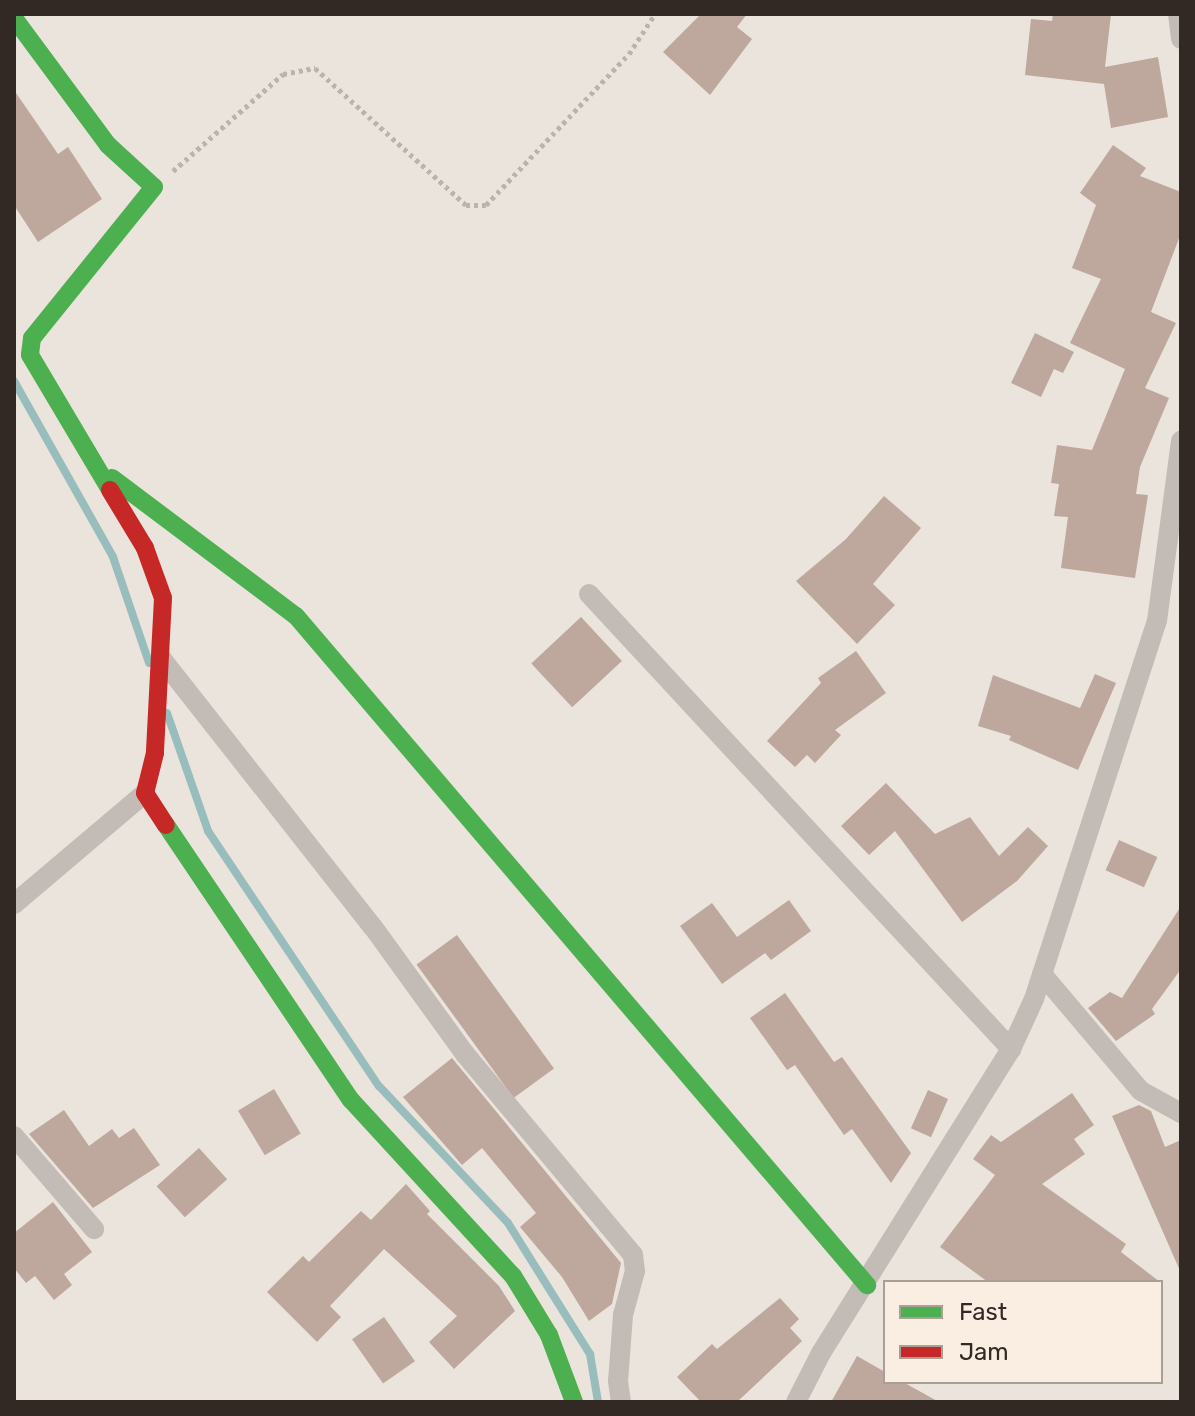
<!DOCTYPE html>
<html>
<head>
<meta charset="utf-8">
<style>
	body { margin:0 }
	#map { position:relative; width:1195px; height:1416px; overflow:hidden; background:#ebe4dc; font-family:Rubik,sans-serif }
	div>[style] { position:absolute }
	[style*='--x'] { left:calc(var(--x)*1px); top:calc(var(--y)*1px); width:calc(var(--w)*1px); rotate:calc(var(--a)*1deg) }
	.stream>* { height:8px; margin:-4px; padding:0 4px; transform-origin:4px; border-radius:4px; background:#98bdbc }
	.building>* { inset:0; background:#bea79d; transform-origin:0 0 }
	.path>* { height:5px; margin-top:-2.5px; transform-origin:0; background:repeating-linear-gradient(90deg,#bbb4ae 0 4px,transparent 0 8px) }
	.street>* { height:20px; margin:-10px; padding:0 10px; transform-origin:10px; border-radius:10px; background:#c3bbb5 }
	.fast>* { height:18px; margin:-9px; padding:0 9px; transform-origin:9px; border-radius:9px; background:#4caf50 }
	.jam>* { height:18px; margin:-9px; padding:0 9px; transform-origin:9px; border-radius:9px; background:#c62828 }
	span { translate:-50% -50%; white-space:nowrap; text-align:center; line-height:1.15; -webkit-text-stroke:8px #f9eee1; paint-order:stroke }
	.frame { position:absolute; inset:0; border:16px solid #332924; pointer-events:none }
	.legend { position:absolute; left:883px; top:1280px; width:280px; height:104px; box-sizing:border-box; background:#f9eee1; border:2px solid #aa9f95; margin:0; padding:10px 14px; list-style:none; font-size:24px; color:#332924 }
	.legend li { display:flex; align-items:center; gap:16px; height:40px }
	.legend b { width:40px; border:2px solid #aa9f95 }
</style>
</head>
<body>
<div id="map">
	<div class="stream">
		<div style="--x:14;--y:381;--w:202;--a:60.6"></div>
		<div style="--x:113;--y:557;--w:112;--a:71.2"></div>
		<div style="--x:167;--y:713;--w:125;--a:70.8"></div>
		<div style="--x:208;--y:831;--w:307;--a:56.2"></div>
		<div style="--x:379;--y:1086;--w:188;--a:46.7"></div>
		<div style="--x:508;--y:1223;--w:155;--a:58"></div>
		<div style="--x:590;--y:1354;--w:49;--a:80.5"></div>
	</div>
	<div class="building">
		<div style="clip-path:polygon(701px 14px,747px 14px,737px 27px,752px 39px,710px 95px,663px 52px)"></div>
		<div style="clip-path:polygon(1053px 14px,1111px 14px,1105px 67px,1158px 57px,1168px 117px,1111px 128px,1104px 84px,1025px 75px,1031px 19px,1052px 21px)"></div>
		<div style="clip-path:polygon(14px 90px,58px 154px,68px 147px,102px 199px,38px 242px,14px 205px)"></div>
		<div style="clip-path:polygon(1113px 145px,1146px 168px,1140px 176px,1181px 192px,1181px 233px,1151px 312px,1176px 323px,1145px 388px,1169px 398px,1140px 467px,1136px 494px,1148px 495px,1135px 578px,1061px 568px,1068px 517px,1054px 516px,1059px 484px,1051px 483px,1057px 445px,1092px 450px,1125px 369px,1070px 343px,1101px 279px,1072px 268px,1096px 205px,1080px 193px)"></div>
		<div style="clip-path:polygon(1035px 333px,1074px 352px,1063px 373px,1054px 369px,1041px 397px,1011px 383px)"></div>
		<div style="clip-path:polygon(884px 496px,921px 528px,873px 584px,895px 605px,857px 644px,796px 581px,846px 539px)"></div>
		<div style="left:581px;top:617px;width:60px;height:68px;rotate:47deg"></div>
		<div style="clip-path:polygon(856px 651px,886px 693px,835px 730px,841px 735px,815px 763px,807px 755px,795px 767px,767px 741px,821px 683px,818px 678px)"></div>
		<div style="clip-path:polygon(1095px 674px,1116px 683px,1078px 770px,1009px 740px,1011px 736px,978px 726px,993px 675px,1080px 708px)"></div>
		<div style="clip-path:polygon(886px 783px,935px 834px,970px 817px,999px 856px,1028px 827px,1048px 846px,1017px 881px,962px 922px,895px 831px,869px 855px,841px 826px)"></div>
		<div style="left:1119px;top:840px;width:42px;height:33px;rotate:24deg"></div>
		<div style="clip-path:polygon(789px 900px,811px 931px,771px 960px,765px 953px,722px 984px,680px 926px,712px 903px,737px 937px)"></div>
		<div style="clip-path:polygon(1181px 906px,1181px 969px,1152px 1009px,1155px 1014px,1116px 1041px,1088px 1008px,1110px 992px,1122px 998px)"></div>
		<div style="left:457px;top:935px;width:165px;height:50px;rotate:54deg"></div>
		<div style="clip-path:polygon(785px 993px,834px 1062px,842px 1057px,911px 1153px,891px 1183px,852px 1129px,844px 1135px,795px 1065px,787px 1070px,750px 1018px)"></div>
		<div style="clip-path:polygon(452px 1058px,621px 1263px,612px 1304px,589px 1321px,562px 1277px,520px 1227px,536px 1213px,482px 1148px,462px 1165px,403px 1097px)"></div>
		<div style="left:274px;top:1089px;width:52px;height:42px;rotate:59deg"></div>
		<div style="left:928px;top:1090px;width:22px;height:42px;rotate:24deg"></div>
		<div style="clip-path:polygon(1072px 1093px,1094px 1125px,1074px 1139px,1085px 1154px,1042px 1184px,1126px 1244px,1121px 1252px,1160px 1282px,988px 1282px,940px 1247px,995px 1175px,973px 1159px,991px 1135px,1001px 1142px)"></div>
		<div style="clip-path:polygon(1139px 1105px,1151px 1111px,1165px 1147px,1181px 1140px,1181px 1273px,1112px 1116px)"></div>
		<div style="clip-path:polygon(64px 1110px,89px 1146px,112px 1129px,119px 1138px,134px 1128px,160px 1165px,93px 1208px,29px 1134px)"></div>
		<div style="left:199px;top:1148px;width:42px;height:57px;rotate:48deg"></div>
		<div style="clip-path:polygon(406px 1184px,430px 1211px,427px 1214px,499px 1286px,515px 1311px,454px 1369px,429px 1342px,457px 1316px,384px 1249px,330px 1306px,341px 1317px,317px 1342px,267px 1292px,303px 1256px,309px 1262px,361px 1211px,371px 1220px)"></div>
		<div style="clip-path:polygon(53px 1202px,92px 1252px,64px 1274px,72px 1285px,54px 1300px,35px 1276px,26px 1283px,14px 1268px,14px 1233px)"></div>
		<div style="clip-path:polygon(780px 1298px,799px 1319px,790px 1328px,802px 1341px,737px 1402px,701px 1402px,677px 1377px,712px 1344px,717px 1349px)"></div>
		<div style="left:384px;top:1317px;width:54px;height:39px;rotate:55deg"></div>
		<div style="clip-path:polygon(857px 1356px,885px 1372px,885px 1382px,903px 1382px,939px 1402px,831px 1402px)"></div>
	</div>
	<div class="path">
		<div style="--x:173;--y:171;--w:147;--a:-41.4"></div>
		<div style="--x:283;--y:74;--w:33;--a:-11"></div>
		<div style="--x:315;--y:68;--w:204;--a:42.2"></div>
		<div style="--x:466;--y:205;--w:20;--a:0"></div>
		<div style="--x:486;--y:205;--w:208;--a:-46.6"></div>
		<div style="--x:629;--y:54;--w:48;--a:-57"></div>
	</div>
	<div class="street">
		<div style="--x:1178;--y:14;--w:25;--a:83"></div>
		<div style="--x:589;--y:594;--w:621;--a:47.15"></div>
		<div style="--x:161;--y:658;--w:342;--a:51.8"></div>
		<div style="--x:373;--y:927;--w:157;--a:54.1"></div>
		<div style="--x:465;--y:1054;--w:262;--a:50.1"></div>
		<div style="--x:633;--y:1255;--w:16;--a:83"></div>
		<div style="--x:635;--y:1271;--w:46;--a:105.3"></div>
		<div style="--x:623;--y:1315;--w:66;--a:94.3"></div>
		<div style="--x:618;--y:1381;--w:21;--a:82"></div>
		<div style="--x:14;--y:904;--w:172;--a:-40.3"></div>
		<div style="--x:1042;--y:974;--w:153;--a:49.8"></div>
		<div style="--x:1141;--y:1091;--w:46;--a:28.8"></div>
		<div style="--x:14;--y:1136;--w:123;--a:49.3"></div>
		<div style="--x:796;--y:1402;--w:55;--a:-63"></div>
		<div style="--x:821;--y:1353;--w:358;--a:-58"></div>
		<div style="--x:1011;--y:1049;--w:55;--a:-65.3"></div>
		<div style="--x:1034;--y:999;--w:398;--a:-72"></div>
		<div style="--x:1157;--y:621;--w:182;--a:-82.4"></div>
	</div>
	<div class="fast">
		<div style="--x:14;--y:18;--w:158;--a:53.5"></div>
		<div style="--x:108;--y:145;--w:62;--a:42.4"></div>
		<div style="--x:154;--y:187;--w:194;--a:128.9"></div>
		<div style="--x:32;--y:338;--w:17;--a:97"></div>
		<div style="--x:30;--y:355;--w:157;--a:59.3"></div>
		<div style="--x:112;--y:478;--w:230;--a:36.9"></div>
		<div style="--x:296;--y:616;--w:880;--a:49.52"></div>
		<div style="--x:166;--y:825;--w:331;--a:56.1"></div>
		<div style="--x:351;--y:1100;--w:239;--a:47.4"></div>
		<div style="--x:513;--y:1276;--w:69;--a:58.6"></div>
		<div style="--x:549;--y:1335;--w:72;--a:69.5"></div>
	</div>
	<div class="jam">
		<div style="--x:110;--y:490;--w:68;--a:58.9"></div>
		<div style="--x:145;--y:548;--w:53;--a:70.2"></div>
		<div style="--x:163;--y:598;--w:155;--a:93"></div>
		<div style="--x:155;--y:753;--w:41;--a:104"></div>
		<div style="--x:145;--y:793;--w:38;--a:57"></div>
	</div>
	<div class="frame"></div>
	<ul class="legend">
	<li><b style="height:10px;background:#4caf50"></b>Fast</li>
	<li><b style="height:10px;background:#c62828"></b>Jam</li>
	</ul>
</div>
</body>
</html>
